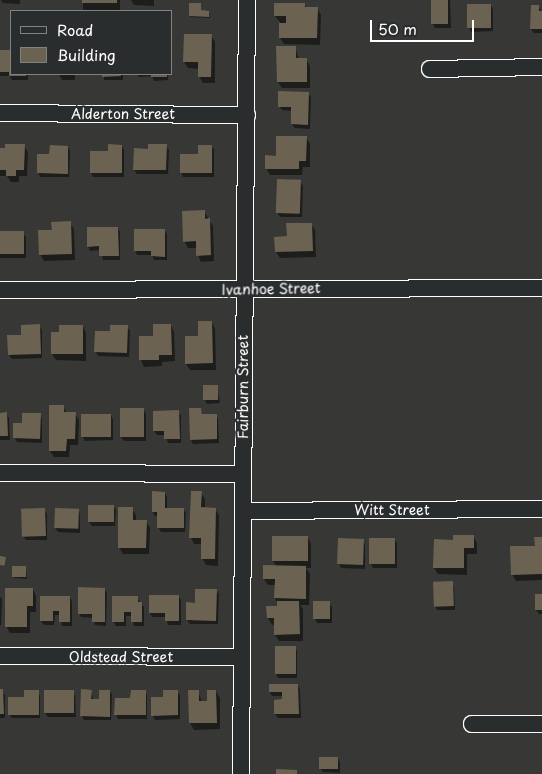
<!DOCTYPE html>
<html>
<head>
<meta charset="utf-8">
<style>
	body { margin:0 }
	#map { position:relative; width:542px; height:774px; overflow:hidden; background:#373835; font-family:"Playpen Sans",sans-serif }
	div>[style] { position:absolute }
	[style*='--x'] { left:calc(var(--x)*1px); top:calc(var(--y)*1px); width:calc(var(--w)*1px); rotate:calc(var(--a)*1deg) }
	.shadow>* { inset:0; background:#0007; transform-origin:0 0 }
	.building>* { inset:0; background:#6b6252; transform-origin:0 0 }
	.roads { filter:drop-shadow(1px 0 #fff) drop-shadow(-1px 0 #fff) drop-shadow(0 1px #fff) drop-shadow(0 -1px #fff) }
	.minor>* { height:16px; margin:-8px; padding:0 8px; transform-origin:8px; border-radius:8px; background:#2a2d2e }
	span { translate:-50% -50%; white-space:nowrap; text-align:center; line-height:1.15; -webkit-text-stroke:4.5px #2a2d2e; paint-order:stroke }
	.street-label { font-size:14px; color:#fff }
	.legend { position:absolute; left:10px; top:10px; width:162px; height:65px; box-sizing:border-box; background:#2a2d2e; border:1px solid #7f8182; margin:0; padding:6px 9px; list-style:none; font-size:15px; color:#fff }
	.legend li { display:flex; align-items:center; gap:10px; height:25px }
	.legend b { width:25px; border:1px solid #7f8182 }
	.scale { position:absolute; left:370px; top:20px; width:104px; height:22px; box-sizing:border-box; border:2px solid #fff; border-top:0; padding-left:6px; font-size:15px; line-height:18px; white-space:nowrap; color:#fff; -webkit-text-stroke:4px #2a2d2e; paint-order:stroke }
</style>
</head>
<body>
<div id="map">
	<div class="shadow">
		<div style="clip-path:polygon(1px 0,20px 0,20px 4px,3px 3px)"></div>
		<div style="left:83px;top:0;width:37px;height:11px"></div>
		<div style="clip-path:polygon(131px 0,169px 0,154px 0,154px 6px,134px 5px)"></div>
		<div style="clip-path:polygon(432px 0,450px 0,451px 28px,435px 28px,433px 24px)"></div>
		<div style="clip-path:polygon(200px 4px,201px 12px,209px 12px,210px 18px,191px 17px,190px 16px)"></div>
		<div style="clip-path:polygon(305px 5px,307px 8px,317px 8px,321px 15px,320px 45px,284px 44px,280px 38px,280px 22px,275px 16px)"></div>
		<div style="clip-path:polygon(491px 5px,493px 10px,493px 31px,471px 32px,469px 27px)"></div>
		<div style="clip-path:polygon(532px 6px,538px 6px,542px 12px,542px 33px,534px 33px,531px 29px)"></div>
		<div style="clip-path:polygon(211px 35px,215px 42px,215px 83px,203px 83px,199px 76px,199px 69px,188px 68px,184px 62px)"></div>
		<div style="clip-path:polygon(295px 47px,299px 59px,306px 59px,310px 66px,310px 88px,282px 88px,278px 82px)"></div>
		<div style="clip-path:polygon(0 51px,11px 51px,11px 74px,28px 74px,28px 80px,12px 80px,10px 76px,0 76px)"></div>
		<div style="clip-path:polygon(44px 74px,75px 74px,75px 80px,62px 80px,59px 74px)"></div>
		<div style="left:104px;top:74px;width:19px;height:6px"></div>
		<div style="clip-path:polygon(137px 74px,168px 74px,168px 80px,154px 81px,152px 76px,139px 77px)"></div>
		<div style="clip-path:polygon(308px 93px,311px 97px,310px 129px,295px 128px,292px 124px,293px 111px,282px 110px,279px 106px)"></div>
		<div style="clip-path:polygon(306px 137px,310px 144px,310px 167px,303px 167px,302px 175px,270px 175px,266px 168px,277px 157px)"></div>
		<div style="clip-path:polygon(24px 146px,28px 152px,27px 176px,19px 176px,19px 182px,11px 182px,7px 176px,0 176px,0 149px)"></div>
		<div style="clip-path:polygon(122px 146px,124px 150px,124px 177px,93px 177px,91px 173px,109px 152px)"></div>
		<div style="clip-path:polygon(166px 146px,169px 150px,168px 174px,137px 174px,134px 170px,150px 150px)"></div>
		<div style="clip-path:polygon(212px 146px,214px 150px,214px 177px,183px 177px,181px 172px)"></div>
		<div style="clip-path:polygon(68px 147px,70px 151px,69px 177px,40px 177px,38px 172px,51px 156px)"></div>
		<div style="clip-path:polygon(300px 181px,303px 186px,302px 217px,280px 217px,277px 212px)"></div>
		<div style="clip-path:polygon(204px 211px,213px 226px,214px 261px,201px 262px,198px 255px,197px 248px,188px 248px,184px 241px)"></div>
		<div style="clip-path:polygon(70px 223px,74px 229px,75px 260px,44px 261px,40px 254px)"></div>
		<div style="clip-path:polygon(311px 224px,315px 230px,316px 257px,280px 258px,276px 252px,288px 238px)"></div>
		<div style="clip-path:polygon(118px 228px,120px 232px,120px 260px,103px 260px,101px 250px,90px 251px,88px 246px)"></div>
		<div style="clip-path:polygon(165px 230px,167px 235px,167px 260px,154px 260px,152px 255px,137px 255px,135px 250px)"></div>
		<div style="clip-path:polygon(0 233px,23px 233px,26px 237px,26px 258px,0 258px)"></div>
		<div style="clip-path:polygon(212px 322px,215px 329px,216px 370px,190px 370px,186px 364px,199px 337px)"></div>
		<div style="clip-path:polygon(171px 325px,174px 332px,175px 361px,162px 362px,162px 366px,144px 367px,141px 360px,154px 337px)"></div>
		<div style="clip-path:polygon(39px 326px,42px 330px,42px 358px,12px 359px,9px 355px,22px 336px)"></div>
		<div style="clip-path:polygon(83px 326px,86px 333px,86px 361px,56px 360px,52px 354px,60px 333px)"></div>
		<div style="clip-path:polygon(127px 327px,130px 331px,129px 357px,98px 356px,96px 352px,112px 333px)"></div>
		<div style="clip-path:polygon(217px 386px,220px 403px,207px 404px,205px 400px)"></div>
		<div style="clip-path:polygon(63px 406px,67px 414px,75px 414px,79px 420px,78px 445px,70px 445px,69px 457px,54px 457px,50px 451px)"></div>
		<div style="clip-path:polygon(143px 409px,146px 414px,146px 441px,124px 441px,121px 437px)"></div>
		<div style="clip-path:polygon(201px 409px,203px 415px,216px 415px,218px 419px,219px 443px,193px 444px,191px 440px)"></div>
		<div style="clip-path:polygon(178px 412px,181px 416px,181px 443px,168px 443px,165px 435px,157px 435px,154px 431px)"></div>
		<div style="clip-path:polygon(0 414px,7px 414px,9px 418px,10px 440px,0 440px)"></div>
		<div style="clip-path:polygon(40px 414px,42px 419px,42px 443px,17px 442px,15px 438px,23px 424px)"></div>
		<div style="clip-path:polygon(111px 415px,113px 420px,113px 440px,85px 441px,83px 437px)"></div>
		<div style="clip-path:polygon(165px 493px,167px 497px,167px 509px,183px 509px,186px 513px,185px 532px,161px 532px,158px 527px,158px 516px,155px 516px,153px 512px)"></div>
		<div style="clip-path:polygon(201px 493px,205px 499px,205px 508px,215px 509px,219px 515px,218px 566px,206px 565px,202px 558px,202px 544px,194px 544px,191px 537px)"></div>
		<div style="clip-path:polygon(113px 506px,116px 510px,115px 526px,92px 526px,89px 522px)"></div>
		<div style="clip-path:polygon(132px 509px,136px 515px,136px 521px,146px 521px,150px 528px,149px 554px,123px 554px,119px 547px)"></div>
		<div style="clip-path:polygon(23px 510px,44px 510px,47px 514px,47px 540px,26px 540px,23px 536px)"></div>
		<div style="clip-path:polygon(78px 510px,80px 514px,80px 533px,58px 532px,55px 528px)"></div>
		<div style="clip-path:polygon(473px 536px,477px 543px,477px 554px,467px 554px,467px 575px,438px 574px,434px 568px,454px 541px)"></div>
		<div style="clip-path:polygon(308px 538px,311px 544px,311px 568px,306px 568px,310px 574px,309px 605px,300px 605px,303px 609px,303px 641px,279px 641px,275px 635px,275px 624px,272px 625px,268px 618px,279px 607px,275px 598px,276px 585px,268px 585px,264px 579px,277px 567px,273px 561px)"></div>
		<div style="clip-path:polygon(542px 538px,542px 580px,516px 581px,512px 574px)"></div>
		<div style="clip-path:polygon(394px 539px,397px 543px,397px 568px,373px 568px,371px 564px)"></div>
		<div style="clip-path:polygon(363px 540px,365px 545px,365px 569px,341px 568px,339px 564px)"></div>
		<div style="clip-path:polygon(26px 568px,27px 579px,14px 578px,13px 577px)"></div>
		<div style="clip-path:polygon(434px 583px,452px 583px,454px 587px,455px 610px,437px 610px,435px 606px)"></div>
		<div style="clip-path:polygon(33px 589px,36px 596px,36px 612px,30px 612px,30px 633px,10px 633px,6px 626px)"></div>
		<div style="clip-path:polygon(104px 589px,107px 593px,106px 626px,95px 625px,93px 618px,81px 617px,79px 613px)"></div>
		<div style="clip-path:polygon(216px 590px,219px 594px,218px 624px,190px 624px,187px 620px)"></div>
		<div style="clip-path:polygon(542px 595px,542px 614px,539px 614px,536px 610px)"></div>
		<div style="clip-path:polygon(178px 596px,181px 600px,181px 625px,168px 625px,166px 617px,152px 617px,150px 613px)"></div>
		<div style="clip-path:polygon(0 597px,2px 599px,1px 625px,0 625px)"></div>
		<div style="clip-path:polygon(42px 597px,70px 597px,72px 602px,72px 626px,62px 626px,60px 615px,55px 615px,54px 625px,44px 625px,41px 621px)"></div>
		<div style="clip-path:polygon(137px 598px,144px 607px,144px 626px,134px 626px,132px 616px,126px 616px,126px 626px,116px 626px,113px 621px)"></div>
		<div style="clip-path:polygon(329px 603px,332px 607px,332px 623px,317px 623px,315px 619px)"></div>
		<div style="clip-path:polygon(295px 647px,297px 651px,297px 678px,278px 678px,276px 674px)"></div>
		<div style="clip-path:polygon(298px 685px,300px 689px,301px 718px,278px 718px,275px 714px,284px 701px,284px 696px,272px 696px,270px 692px)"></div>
		<div style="clip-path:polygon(0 690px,5px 695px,5px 718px,0 718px)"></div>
		<div style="clip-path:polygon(91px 691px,93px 700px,100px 701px,110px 691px,112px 695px,111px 720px,84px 720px,82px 716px)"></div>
		<div style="clip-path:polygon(145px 691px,147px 695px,147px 719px,118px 719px,116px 714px,132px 699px)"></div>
		<div style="clip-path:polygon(177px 691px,180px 695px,180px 719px,155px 720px,153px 716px,164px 698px)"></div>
		<div style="clip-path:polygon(189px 691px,198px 691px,202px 702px,208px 702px,216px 691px,220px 698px,220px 729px,194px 730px,190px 723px)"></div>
		<div style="clip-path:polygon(38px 692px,40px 696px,40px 718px,12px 718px,9px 714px,26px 698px)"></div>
		<div style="clip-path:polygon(73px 692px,75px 696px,76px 717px,48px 717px,45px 713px)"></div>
		<div style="clip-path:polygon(338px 758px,340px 763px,340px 773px,323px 772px,320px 768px)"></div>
	</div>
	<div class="building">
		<div style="left:82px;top:0;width:35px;height:3px"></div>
		<div style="left:431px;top:0;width:17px;height:24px"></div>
		<div style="clip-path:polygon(189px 3px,201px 3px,201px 10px,209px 11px,209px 17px,189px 16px)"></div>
		<div style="clip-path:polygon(274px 3px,305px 3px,305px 7px,318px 7px,317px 38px,279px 38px,279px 23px,286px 23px,286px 16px,274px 16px)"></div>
		<div style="left:467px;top:4px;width:24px;height:24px"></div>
		<div style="clip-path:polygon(531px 5px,539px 5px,539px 11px,542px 11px,542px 29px,530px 29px)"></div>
		<div style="clip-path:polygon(184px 34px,212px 34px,211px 77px,198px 77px,198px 62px,183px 62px)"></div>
		<div style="clip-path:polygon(276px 46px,296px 46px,296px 58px,307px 58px,307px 82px,277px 82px)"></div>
		<div style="clip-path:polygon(0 50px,11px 50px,11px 74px,26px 74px,26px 76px,9px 76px,9px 72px,0 72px)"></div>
		<div style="clip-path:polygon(102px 74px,121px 74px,121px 76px,102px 77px)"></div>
		<div style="left:151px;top:74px;width:16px;height:3px"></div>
		<div style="clip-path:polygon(278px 91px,309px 92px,308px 125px,291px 124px,291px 107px,278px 107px)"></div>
		<div style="clip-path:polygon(276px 136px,307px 136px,306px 161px,299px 161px,299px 169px,265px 169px,265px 155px,276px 156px)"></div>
		<div style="clip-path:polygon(5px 144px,25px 144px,24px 170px,16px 170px,16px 176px,6px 176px,6px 170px,0 170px,0 148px,5px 148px)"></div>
		<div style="clip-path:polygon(108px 144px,122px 145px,122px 173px,90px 173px,90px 151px,108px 151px)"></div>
		<div style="clip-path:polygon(148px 144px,167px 144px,166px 170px,133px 170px,134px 148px,148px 149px)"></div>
		<div style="clip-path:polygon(50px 145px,68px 146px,68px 174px,37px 173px,37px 154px,49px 154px)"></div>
		<div style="clip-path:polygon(198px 145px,212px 145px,212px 173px,180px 173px,180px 154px,198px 154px)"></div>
		<div style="left:277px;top:179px;width:24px;height:34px;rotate:2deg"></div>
		<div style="clip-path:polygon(205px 210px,205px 219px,210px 218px,211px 255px,196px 256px,196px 241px,183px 242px,182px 211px)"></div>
		<div style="clip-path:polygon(71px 221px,72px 254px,39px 255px,38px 230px,52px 230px,51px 222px)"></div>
		<div style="clip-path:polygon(286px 223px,312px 223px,313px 251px,275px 252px,274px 237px,287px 236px)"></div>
		<div style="clip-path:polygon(87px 227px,118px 227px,119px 256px,99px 256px,99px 246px,87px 247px)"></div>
		<div style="clip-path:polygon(134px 229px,165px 229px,165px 257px,151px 256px,151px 251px,134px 251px)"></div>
		<div style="left:24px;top:231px;width:23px;height:24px;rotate:90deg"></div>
		<div style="clip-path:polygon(198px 321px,212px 321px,213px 363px,185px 364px,185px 336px,198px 336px)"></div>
		<div style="clip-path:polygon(40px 324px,41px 354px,8px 355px,7px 335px,21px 335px,21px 325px)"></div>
		<div style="clip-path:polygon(153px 324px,171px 324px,172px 355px,159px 355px,159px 360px,139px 360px,139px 336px,153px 336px)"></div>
		<div style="clip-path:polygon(59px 325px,83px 325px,83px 354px,51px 354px,51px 332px,59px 332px)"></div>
		<div style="clip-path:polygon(110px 325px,128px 325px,127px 353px,94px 352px,95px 331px,110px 331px)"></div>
		<div style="left:203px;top:385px;width:15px;height:15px"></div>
		<div style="clip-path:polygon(49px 405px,64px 405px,64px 412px,76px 412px,75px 439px,67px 439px,66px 451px,49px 451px)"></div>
		<div style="left:120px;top:408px;width:24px;height:29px"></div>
		<div style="clip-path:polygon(189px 408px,201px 408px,202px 414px,217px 414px,217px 439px,190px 440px)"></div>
		<div style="clip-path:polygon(179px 410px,180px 439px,164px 439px,164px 431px,153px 431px,153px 411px)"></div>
		<div style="clip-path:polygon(7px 412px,8px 436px,0 436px,0 413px)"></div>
		<div style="clip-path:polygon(22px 413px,41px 413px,40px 439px,13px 438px,13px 423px,22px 423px)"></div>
		<div style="left:111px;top:414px;width:23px;height:30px;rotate:90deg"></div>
		<div style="clip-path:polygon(152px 491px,165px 492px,165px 508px,184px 508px,184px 528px,157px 528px,157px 512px,152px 512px)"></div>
		<div style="clip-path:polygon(191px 491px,202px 491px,201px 507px,216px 508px,215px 559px,201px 559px,201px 538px,189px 538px)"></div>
		<div style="left:88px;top:505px;width:26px;height:17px"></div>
		<div style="clip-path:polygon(118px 507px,133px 507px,133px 520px,147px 520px,146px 548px,118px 548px)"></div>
		<div style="left:45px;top:508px;width:28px;height:24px;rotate:88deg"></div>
		<div style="left:55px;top:508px;width:24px;height:20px;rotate:2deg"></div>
		<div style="clip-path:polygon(453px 535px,474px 535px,474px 548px,464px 548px,464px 568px,433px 568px,434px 539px,453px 540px)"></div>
		<div style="left:272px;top:536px;width:36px;height:25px"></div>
		<div style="clip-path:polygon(534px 537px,542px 537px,542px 574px,511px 575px,510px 546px,535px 546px)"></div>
		<div style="left:338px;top:538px;width:26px;height:26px;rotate:2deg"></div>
		<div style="left:395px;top:538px;width:26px;height:26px;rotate:90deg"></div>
		<div style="left:0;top:556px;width:6px;height:9px;rotate:9deg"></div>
		<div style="clip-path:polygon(263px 565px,306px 566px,306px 599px,274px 598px,275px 579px,263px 579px)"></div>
		<div style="left:12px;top:566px;width:14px;height:11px"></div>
		<div style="left:453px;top:581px;width:25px;height:20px;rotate:88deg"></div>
		<div style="clip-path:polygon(78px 587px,105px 588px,105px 622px,92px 622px,92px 614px,78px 614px)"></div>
		<div style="clip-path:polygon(5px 588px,33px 588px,33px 606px,27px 606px,27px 627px,5px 627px)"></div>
		<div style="clip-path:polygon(195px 589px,217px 589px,216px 621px,186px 620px,186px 602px,195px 603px)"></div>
		<div style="left:535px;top:594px;width:7px;height:16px"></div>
		<div style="clip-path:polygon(149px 595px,179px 595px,179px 621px,165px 621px,165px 613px,149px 613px)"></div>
		<div style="clip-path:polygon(40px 596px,70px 596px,70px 622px,59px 622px,59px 611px,53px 611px,53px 621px,40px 621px)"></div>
		<div style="clip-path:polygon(112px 596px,138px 596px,138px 602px,142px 602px,142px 622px,131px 622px,131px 612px,124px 612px,124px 622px,112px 622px)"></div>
		<div style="clip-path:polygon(277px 601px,299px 601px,300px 634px,274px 635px,274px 618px,267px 618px,266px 606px,277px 606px)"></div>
		<div style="left:330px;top:601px;width:18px;height:17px;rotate:90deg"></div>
		<div style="left:275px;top:646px;width:21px;height:28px"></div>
		<div style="clip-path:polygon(269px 684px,298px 684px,299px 714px,274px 714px,274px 700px,282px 699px,282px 692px,269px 692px)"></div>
		<div style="clip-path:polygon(0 689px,3px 689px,4px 714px,0 714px)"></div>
		<div style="clip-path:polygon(81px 689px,92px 690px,91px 699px,99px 699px,99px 690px,110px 690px,110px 717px,80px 716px)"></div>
		<div style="clip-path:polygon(24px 690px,39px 690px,39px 715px,8px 715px,8px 697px,24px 697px)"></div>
		<div style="left:74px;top:690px;width:23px;height:30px;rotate:90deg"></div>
		<div style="clip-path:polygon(131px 690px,146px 690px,146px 715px,114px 715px,115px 698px,130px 698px)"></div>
		<div style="clip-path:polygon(163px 690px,178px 690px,178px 715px,151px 716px,151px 697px,163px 697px)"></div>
		<div style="clip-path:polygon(188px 690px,199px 690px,199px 701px,207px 701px,207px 690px,216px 690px,217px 723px,189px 723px)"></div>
		<div style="left:319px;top:757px;width:19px;height:12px"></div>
		<div style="clip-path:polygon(276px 769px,297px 770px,297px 774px,276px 774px)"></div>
	</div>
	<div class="roads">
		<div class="minor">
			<div style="--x:430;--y:69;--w:112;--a:-1"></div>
			<div style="--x:0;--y:113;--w:247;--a:0.5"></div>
			<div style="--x:0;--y:290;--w:542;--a:-0.21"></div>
			<div style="--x:0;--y:473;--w:243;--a:0.2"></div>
			<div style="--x:243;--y:511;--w:299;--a:-0.4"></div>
			<div style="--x:0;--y:656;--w:242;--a:0.2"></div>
			<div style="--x:472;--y:724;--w:70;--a:0"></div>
			<div style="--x:241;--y:774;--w:774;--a:-89.56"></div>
		</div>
	</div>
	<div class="street-label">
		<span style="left:123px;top:114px">Alderton Street</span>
		<span style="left:271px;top:289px;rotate:-1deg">Ivanhoe Street</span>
		<span style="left:243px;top:387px;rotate:-90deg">Fairburn Street</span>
		<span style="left:392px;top:510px">Witt Street</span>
		<span style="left:121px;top:657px">Oldstead Street</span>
	</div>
	<ul class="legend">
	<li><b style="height:6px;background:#2a2d2e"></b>Road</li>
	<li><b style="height:14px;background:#6b6252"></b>Building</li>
	</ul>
	<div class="scale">50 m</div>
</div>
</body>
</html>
